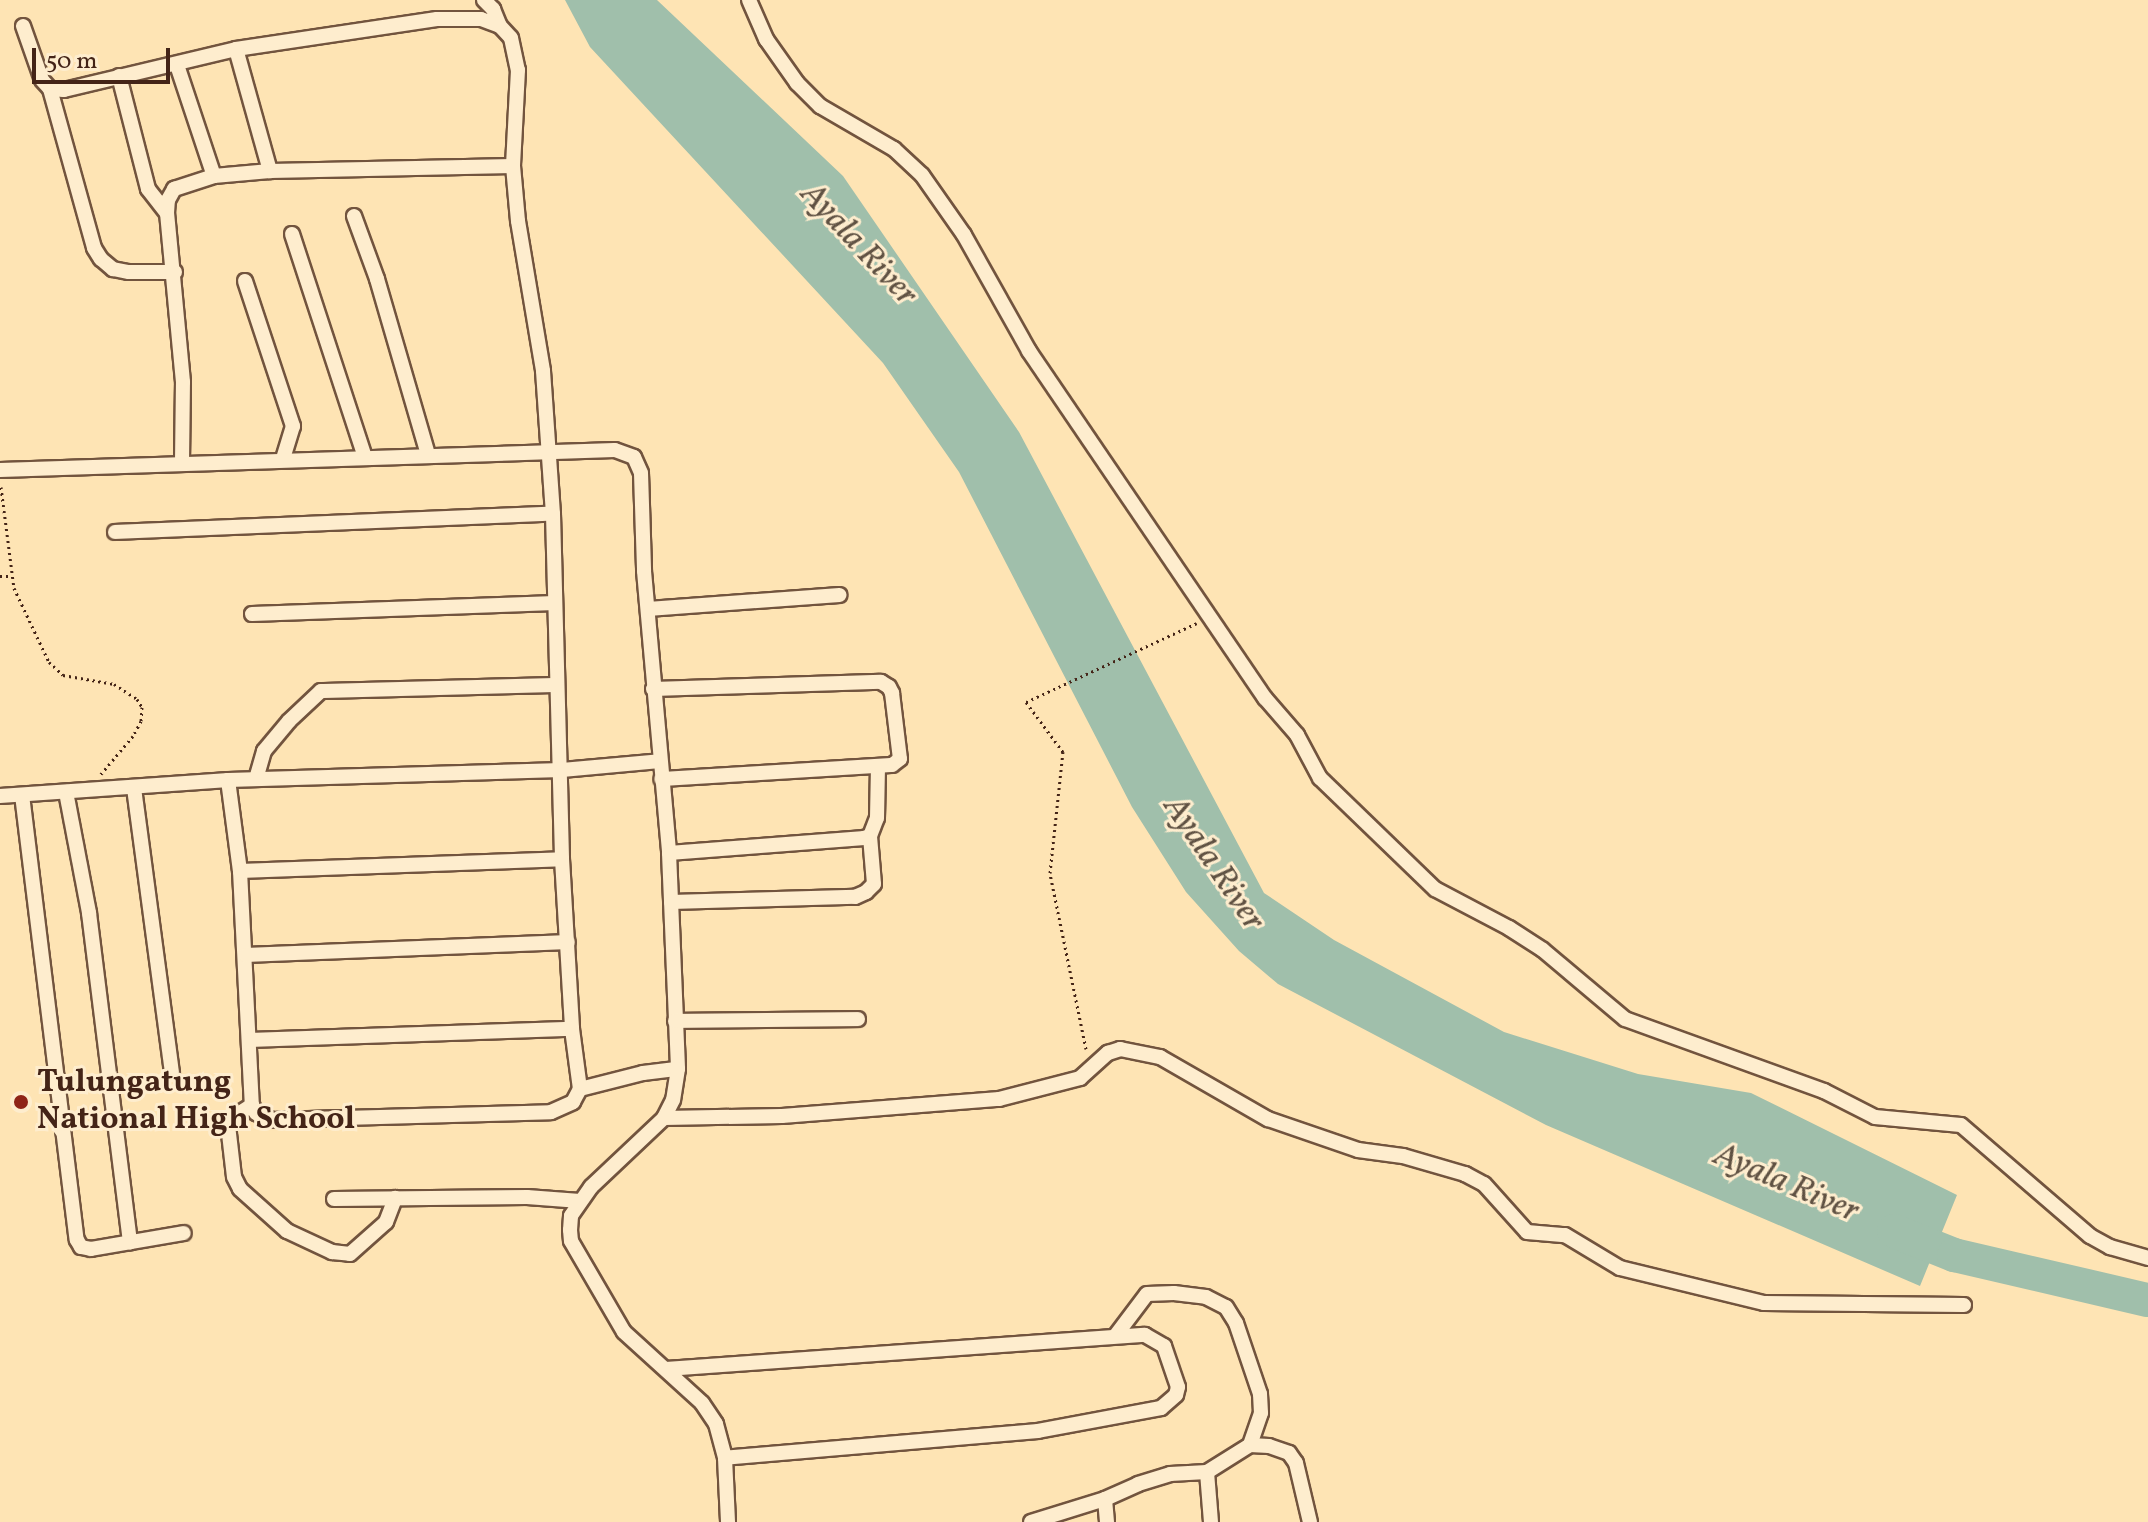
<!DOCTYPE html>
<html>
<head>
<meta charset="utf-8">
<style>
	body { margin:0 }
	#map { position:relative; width:2148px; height:1522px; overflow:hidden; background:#fee4b4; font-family:Vollkorn,serif }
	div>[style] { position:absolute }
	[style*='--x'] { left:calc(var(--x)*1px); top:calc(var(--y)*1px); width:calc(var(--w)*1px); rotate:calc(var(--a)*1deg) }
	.water>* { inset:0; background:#a0bfab }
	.river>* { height:34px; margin:-17px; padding:0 17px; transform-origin:17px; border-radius:17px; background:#a0bfab }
	.path>* { height:3px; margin-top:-1.5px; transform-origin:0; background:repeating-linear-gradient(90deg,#442417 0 2px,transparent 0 6px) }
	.roads { filter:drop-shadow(2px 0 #72543e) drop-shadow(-2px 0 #72543e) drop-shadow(0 2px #72543e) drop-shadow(0 -2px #72543e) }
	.minor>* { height:14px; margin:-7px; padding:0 7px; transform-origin:7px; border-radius:7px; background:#feedce }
	.dots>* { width:22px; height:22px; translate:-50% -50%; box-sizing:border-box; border:4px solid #feedce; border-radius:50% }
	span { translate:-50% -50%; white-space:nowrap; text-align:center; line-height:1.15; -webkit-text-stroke:6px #feedce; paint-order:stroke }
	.poi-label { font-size:32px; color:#442417; font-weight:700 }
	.left { translate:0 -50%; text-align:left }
	.water-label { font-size:34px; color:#605243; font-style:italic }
	.scale { position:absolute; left:32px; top:48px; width:138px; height:36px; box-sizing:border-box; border:4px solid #442417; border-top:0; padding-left:10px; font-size:24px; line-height:28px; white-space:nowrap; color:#442417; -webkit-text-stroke:6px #feedce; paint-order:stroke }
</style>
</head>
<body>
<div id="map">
	<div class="water">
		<div style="clip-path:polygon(565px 0,657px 0,843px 176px,1019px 432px,1264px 893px,1334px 940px,1504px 1032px,1638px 1074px,1751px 1093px,1957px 1195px,1920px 1286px,1546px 1125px,1278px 984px,1239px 951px,1186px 892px,1132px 807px,959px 472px,883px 363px,590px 47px)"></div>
	</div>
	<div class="river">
		<div style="--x:1894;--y:1231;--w:65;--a:21.8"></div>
		<div style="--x:1954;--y:1255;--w:199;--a:13.1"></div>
	</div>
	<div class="path">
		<div style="--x:1;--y:487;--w:102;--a:82.7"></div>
		<div style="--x:14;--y:588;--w:82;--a:64.7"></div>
		<div style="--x:49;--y:662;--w:19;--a:43"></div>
		<div style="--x:63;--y:675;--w:52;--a:10"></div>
		<div style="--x:114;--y:684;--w:27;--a:33"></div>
		<div style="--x:137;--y:699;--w:9;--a:58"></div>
		<div style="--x:142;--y:707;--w:14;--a:94"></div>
		<div style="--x:141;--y:721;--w:17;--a:118"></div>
		<div style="--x:133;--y:736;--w:50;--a:130.1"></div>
		<div style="--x:0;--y:576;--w:12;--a:0"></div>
		<div style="--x:1086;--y:1049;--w:180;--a:-101.6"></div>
		<div style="--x:1050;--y:873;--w:122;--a:-83.9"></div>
		<div style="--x:1063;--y:752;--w:62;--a:-126.5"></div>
		<div style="--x:1026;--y:702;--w:188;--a:-24.8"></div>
	</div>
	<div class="roads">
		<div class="minor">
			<div style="--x:484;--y:0;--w:13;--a:45"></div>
			<div style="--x:493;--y:9;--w:18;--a:68"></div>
			<div style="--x:749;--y:0;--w:43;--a:66.4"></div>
			<div style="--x:766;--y:39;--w:54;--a:54.8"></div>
			<div style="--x:797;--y:83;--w:33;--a:45"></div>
			<div style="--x:820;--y:106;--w:86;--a:30.2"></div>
			<div style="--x:894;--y:149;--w:38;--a:43"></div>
			<div style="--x:922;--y:175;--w:73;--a:55"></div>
			<div style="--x:964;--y:235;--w:133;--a:60.7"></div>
			<div style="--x:1029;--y:351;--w:420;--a:55.8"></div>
			<div style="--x:1265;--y:698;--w:49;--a:49.1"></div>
			<div style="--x:1297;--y:735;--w:49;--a:61.9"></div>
			<div style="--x:1320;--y:778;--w:160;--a:44"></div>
			<div style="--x:1435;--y:889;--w:84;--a:27.8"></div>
			<div style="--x:1509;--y:928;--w:40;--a:32.9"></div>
			<div style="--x:1543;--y:950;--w:107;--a:40.1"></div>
			<div style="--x:1625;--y:1019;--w:212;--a:19.9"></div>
			<div style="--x:1824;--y:1091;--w:57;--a:27"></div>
			<div style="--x:1875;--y:1117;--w:86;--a:5.3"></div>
			<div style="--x:1961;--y:1125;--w:170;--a:40.7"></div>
			<div style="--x:2090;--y:1236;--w:23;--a:29"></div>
			<div style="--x:2110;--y:1247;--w:40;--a:16"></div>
			<div style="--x:23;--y:26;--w:57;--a:70.6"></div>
			<div style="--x:42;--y:80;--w:12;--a:48"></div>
			<div style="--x:50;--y:89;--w:14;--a:4"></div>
			<div style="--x:64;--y:90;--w:177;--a:-13.4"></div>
			<div style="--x:236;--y:49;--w:203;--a:-8.5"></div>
			<div style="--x:437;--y:19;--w:44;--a:0"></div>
			<div style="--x:481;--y:19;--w:20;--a:20"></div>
			<div style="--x:500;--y:26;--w:16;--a:47"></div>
			<div style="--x:511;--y:38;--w:33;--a:78"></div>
			<div style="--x:518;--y:70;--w:96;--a:93"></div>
			<div style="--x:513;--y:166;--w:55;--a:84.8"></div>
			<div style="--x:518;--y:221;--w:152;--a:80.5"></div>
			<div style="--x:543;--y:371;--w:143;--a:86"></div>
			<div style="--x:553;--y:514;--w:345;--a:88.5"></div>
			<div style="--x:562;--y:859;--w:170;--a:86.6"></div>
			<div style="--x:572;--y:1029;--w:61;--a:82.4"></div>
			<div style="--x:580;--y:1089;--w:65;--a:-14.3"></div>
			<div style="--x:643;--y:1073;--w:35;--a:-7"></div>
			<div style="--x:236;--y:49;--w:127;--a:74.4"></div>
			<div style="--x:177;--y:65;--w:117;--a:71.6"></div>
			<div style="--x:119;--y:76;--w:117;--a:75.6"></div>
			<div style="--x:148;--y:189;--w:31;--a:52"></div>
			<div style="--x:50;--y:89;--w:165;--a:74.5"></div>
			<div style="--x:94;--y:248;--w:13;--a:58"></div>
			<div style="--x:101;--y:259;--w:16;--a:40"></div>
			<div style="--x:113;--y:269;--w:16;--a:11"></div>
			<div style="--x:129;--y:272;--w:46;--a:0"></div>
			<div style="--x:354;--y:216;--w:67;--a:69.9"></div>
			<div style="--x:377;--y:279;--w:183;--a:73.8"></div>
			<div style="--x:292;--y:234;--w:235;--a:71.9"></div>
			<div style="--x:245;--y:281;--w:153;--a:71.7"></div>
			<div style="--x:293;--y:426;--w:34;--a:107"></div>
			<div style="--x:182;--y:462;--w:80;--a:-89.3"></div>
			<div style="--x:183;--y:382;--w:170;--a:-95.4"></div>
			<div style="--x:167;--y:213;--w:13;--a:-86"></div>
			<div style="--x:168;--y:200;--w:13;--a:-61"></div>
			<div style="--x:174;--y:189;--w:42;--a:-18"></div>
			<div style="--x:214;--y:176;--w:56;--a:-5.1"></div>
			<div style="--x:270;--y:171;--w:243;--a:-1.2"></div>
			<div style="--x:0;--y:470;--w:615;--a:-1.86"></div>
			<div style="--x:615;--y:450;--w:20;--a:20"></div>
			<div style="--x:634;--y:457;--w:17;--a:66"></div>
			<div style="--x:641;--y:473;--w:98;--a:88.2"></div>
			<div style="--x:644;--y:571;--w:283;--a:84.9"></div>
			<div style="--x:669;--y:853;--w:216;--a:87.6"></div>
			<div style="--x:678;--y:1069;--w:31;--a:99"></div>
			<div style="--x:673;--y:1100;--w:20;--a:117"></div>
			<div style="--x:664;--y:1118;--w:100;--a:136.6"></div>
			<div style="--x:591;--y:1187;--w:35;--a:125"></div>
			<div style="--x:571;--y:1216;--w:14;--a:94"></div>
			<div style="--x:570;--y:1230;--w:11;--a:85"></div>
			<div style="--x:571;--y:1241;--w:105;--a:59.8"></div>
			<div style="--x:624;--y:1332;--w:105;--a:42.3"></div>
			<div style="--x:702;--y:1403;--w:25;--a:56"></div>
			<div style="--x:716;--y:1424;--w:35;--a:75"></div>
			<div style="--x:725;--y:1458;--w:64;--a:87.3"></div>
			<div style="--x:115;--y:532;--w:438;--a:-2.4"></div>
			<div style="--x:648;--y:609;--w:192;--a:-4.2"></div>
			<div style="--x:252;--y:614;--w:303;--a:-2.1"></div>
			<div style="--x:653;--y:689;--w:228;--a:-1.8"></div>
			<div style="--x:881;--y:682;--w:9;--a:32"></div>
			<div style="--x:889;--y:687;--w:7;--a:63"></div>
			<div style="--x:892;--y:693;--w:66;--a:83.1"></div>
			<div style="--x:900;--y:759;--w:10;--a:143"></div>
			<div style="--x:892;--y:765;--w:231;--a:176.5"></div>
			<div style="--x:256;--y:779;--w:29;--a:-74"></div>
			<div style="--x:264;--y:751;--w:39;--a:-50"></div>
			<div style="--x:289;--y:721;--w:44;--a:-43.2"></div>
			<div style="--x:321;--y:691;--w:236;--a:-1.5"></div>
			<div style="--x:228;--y:780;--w:92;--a:82.5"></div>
			<div style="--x:240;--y:871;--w:234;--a:87.1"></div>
			<div style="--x:252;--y:1105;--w:9;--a:63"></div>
			<div style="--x:256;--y:1113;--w:17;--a:24"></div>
			<div style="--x:272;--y:1120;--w:279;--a:-1.6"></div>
			<div style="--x:551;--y:1112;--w:24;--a:-24"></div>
			<div style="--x:573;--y:1102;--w:15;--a:-62"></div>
			<div style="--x:134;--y:788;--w:287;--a:82.4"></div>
			<div style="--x:66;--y:792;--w:123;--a:79.2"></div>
			<div style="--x:89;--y:913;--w:332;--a:82.9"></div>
			<div style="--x:22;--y:795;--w:448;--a:83"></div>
			<div style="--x:77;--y:1240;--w:8;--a:60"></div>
			<div style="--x:81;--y:1247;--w:10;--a:11"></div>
			<div style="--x:91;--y:1249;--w:94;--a:-9.8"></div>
			<div style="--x:0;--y:796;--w:229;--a:-4"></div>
			<div style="--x:228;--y:780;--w:334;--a:-1.7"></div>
			<div style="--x:562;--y:770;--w:98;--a:-5.2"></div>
			<div style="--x:669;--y:853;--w:196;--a:-4.4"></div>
			<div style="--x:864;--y:838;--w:6;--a:-18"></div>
			<div style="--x:870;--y:836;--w:19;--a:-69"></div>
			<div style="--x:877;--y:818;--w:52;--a:-88.9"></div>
			<div style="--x:240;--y:871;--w:322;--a:-2.1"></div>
			<div style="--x:671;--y:902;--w:184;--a:-1.6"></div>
			<div style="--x:855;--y:897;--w:12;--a:-24"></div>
			<div style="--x:866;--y:892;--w:11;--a:-45"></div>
			<div style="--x:874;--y:884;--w:48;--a:-94.8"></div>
			<div style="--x:246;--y:955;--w:322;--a:-2.3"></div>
			<div style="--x:675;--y:1021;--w:183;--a:-0.6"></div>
			<div style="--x:249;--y:1040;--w:323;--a:-2"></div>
			<div style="--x:252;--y:1105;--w:20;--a:147"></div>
			<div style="--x:235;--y:1116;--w:11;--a:128"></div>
			<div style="--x:228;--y:1125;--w:52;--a:83.4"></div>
			<div style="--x:234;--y:1177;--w:13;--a:63"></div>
			<div style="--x:240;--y:1189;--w:63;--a:41.8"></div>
			<div style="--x:287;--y:1231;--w:50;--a:25"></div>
			<div style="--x:332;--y:1252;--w:18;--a:6"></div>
			<div style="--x:350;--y:1254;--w:48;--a:-41.6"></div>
			<div style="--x:386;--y:1222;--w:26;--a:-69"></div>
			<div style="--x:664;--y:1118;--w:118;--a:-1"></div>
			<div style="--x:782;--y:1116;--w:218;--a:-4.5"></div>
			<div style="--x:999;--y:1099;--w:84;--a:-14.5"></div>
			<div style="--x:1080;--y:1078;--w:38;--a:-42"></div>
			<div style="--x:1108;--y:1053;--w:13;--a:-18"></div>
			<div style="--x:1120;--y:1049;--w:41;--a:11.3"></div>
			<div style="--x:1160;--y:1057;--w:125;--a:29.9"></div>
			<div style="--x:1268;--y:1119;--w:95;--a:19"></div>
			<div style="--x:1358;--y:1150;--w:45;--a:7.6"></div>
			<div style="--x:1403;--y:1156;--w:65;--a:16.2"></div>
			<div style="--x:1465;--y:1174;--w:21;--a:28"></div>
			<div style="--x:1484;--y:1184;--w:64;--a:48.1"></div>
			<div style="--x:1527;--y:1232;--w:38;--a:5"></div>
			<div style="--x:1565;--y:1235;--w:64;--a:31"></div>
			<div style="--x:1620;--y:1268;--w:148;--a:13.7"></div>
			<div style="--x:1764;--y:1303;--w:200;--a:0.6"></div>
			<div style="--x:334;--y:1199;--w:193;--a:-0.6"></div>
			<div style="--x:527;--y:1197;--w:53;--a:4.3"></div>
			<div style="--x:1116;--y:1335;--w:51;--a:-52.9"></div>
			<div style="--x:1147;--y:1294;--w:27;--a:-2"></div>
			<div style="--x:1174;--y:1293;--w:32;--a:7"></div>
			<div style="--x:1206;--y:1297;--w:22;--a:27"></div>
			<div style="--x:1226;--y:1307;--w:19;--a:58"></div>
			<div style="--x:1236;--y:1323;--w:75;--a:71.3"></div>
			<div style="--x:1260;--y:1394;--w:19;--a:87"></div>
			<div style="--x:1261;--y:1413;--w:34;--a:109"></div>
			<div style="--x:666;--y:1369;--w:480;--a:-4.1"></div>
			<div style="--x:1145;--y:1335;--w:22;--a:30"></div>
			<div style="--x:1164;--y:1346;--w:43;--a:71.1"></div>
			<div style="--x:1178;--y:1387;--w:8;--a:104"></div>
			<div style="--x:1176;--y:1395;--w:20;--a:139"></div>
			<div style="--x:1161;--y:1408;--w:125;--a:169.4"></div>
			<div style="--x:1038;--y:1431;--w:314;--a:175.1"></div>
			<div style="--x:1031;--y:1522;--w:77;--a:-17.3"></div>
			<div style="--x:1107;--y:1522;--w:23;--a:-95"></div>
			<div style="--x:1105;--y:1499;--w:36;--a:-24"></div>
			<div style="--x:1138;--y:1484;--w:34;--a:-17"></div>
			<div style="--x:1170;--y:1474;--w:37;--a:-3"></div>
			<div style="--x:1211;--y:1522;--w:50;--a:-94.6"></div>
			<div style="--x:1207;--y:1472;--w:51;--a:-32.1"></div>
			<div style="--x:1250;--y:1445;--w:19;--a:3"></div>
			<div style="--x:1269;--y:1446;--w:21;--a:19"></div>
			<div style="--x:1289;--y:1453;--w:12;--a:55"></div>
			<div style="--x:1296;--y:1463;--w:61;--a:76.7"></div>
		</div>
	</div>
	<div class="dots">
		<div style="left:21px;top:1102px;background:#8f2418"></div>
	</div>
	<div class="poi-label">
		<span class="left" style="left:37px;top:1102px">Tulungatung<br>National High School</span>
	</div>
	<div class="water-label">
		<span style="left:858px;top:245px;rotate:47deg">Ayala River</span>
		<span style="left:1213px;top:864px;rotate:56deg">Ayala River</span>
		<span style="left:1786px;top:1184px;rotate:23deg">Ayala River</span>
	</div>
	<div class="scale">50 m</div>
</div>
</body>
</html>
